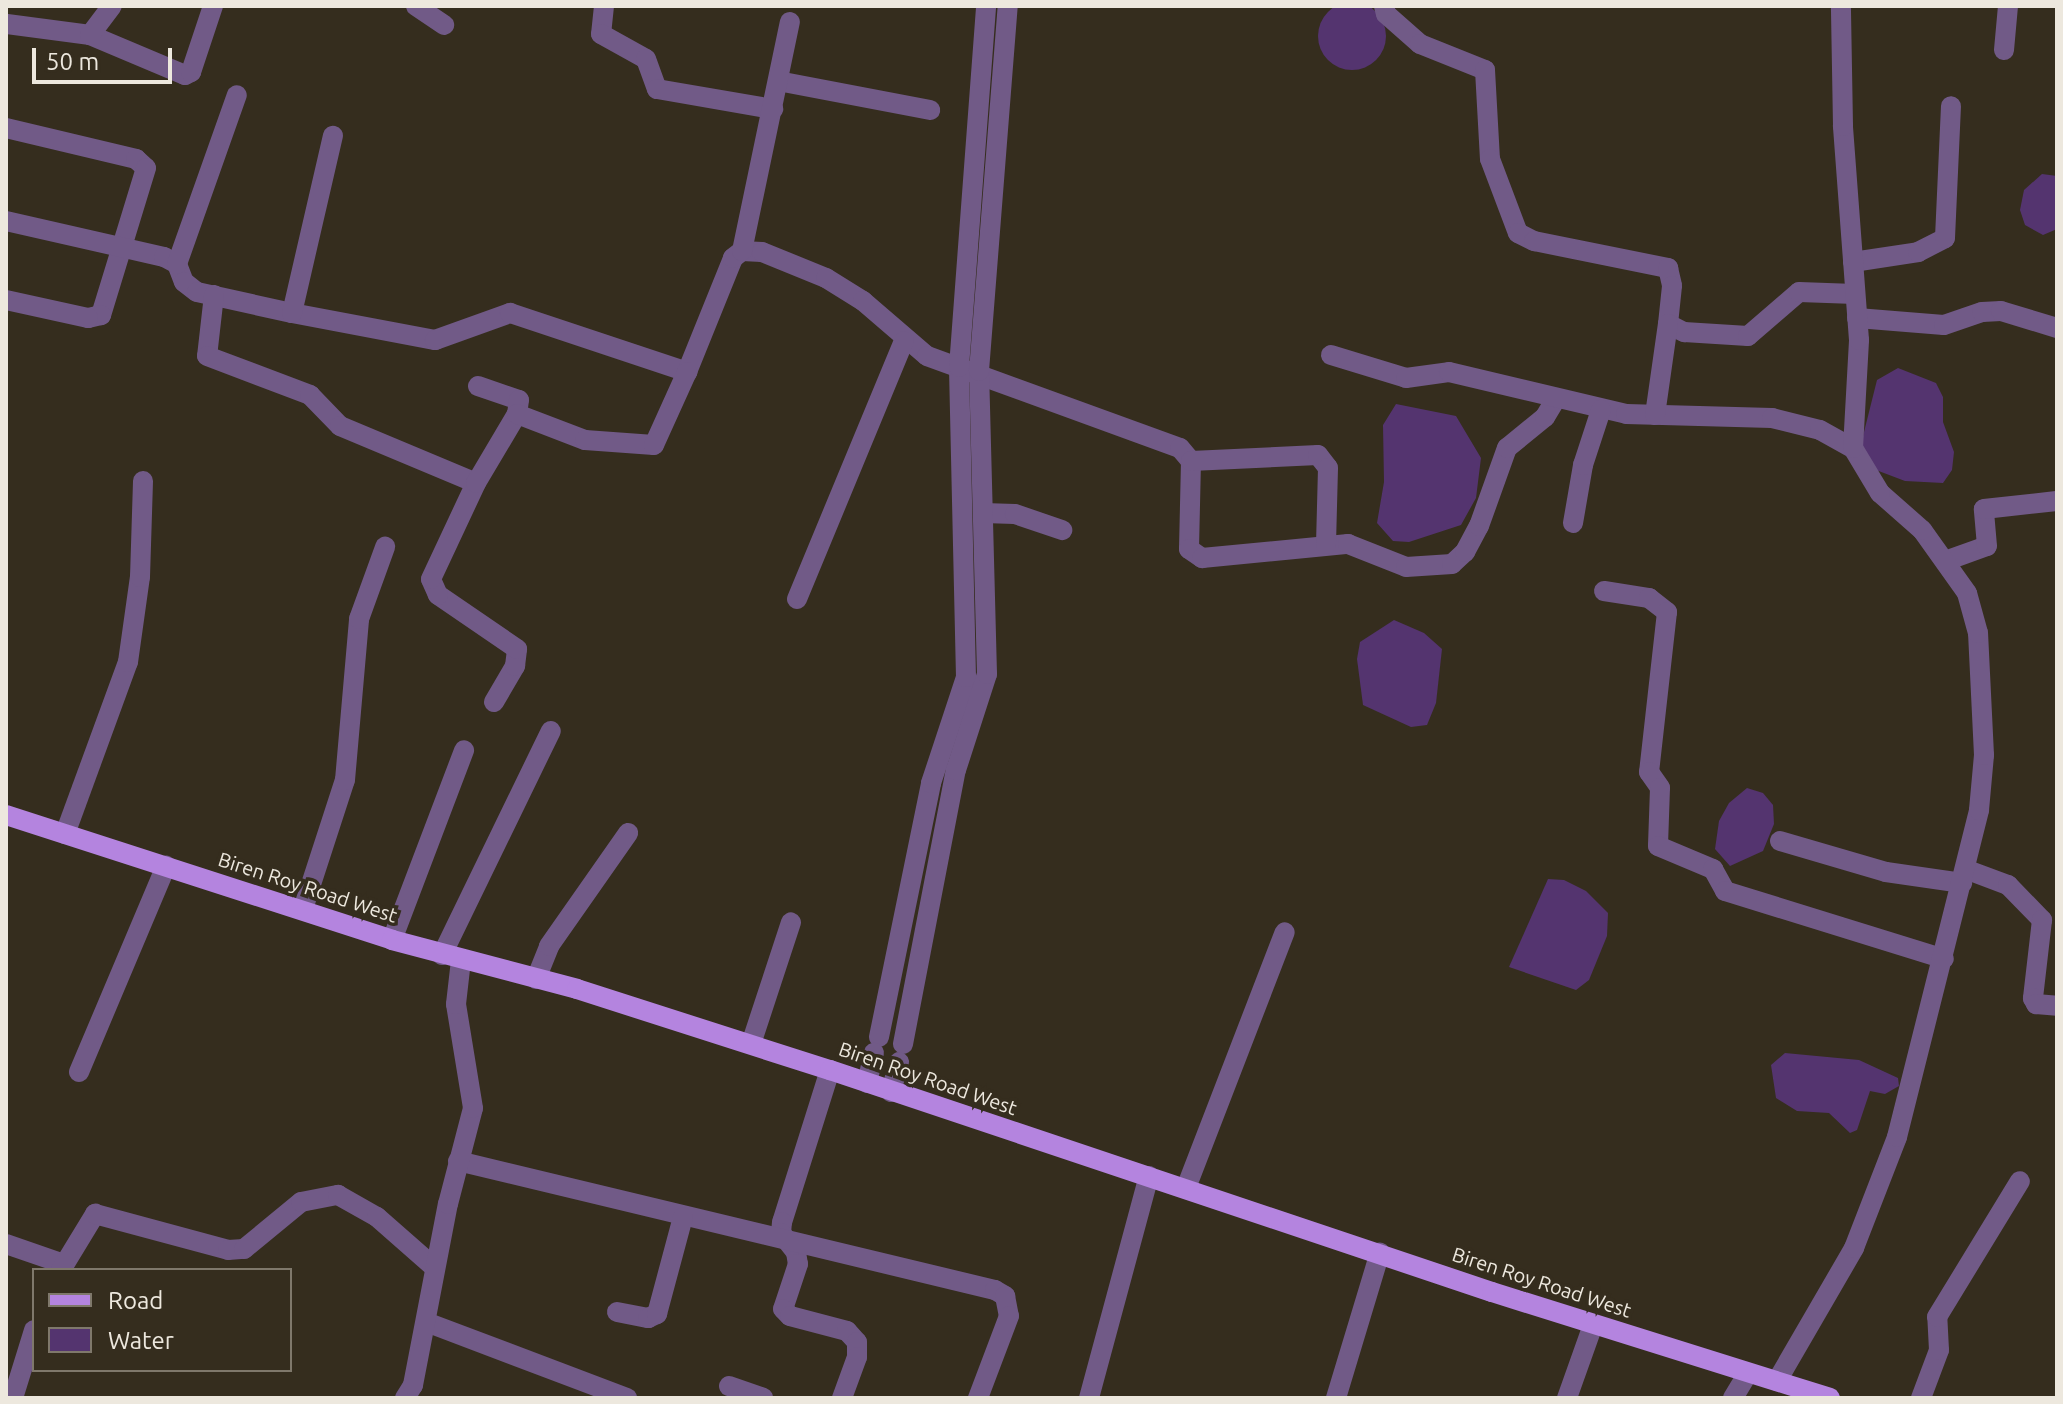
<!DOCTYPE html>
<html>
<head>
<meta charset="utf-8">
<style>
	body { margin:0 }
	#map { position:relative; width:2063px; height:1404px; overflow:hidden; background:#352d1e; font-family:Ubuntu,sans-serif }
	div>[style] { position:absolute }
	[style*='--x'] { left:calc(var(--x)*1px); top:calc(var(--y)*1px); width:calc(var(--w)*1px); rotate:calc(var(--a)*1deg) }
	.water>* { inset:0; background:#54346f }
	.round { border-radius:50% }
	.minor>* { height:20px; margin:-10px; padding:0 10px; transform-origin:10px; border-radius:10px; background:#715a87 }
	.major>* { height:20px; margin:-10px; padding:0 10px; transform-origin:10px; border-radius:10px; background:#b484df }
	span { translate:-50% -50%; white-space:nowrap; text-align:center; line-height:1.15; -webkit-text-stroke:7px #352d1e; paint-order:stroke }
	.street-label { font-size:20px; color:#ede8de }
	.frame { position:absolute; inset:0; border:8px solid #ede8de; pointer-events:none }
	.legend { position:absolute; left:32px; top:1268px; width:260px; height:104px; box-sizing:border-box; background:#352d1e; border:2px solid #7f786b; margin:0; padding:10px 14px; list-style:none; font-size:24px; color:#ede8de }
	.legend li { display:flex; align-items:center; gap:16px; height:40px }
	.legend b { width:40px; border:2px solid #7f786b }
	.scale { position:absolute; left:32px; top:48px; width:140px; height:36px; box-sizing:border-box; border:4px solid #ede8de; border-top:0; padding-left:10px; font-size:24px; line-height:28px; white-space:nowrap; color:#ede8de; -webkit-text-stroke:6px #352d1e; paint-order:stroke }
</style>
</head>
<body>
<div id="map">
	<div class="water">
		<div class="round" style="left:1318px;top:2px;width:68px;height:68px"></div>
		<div style="clip-path:polygon(2042px 174px,2057px 176px,2057px 229px,2043px 235px,2025px 225px,2020px 210px,2024px 190px)"></div>
		<div style="clip-path:polygon(1898px 368px,1936px 383px,1943px 397px,1943px 422px,1954px 452px,1952px 470px,1943px 483px,1905px 481px,1876px 470px,1861px 444px,1877px 380px)"></div>
		<div style="clip-path:polygon(1396px 404px,1456px 416px,1481px 458px,1476px 498px,1461px 525px,1409px 542px,1393px 541px,1377px 523px,1384px 482px,1383px 425px)"></div>
		<div style="clip-path:polygon(1394px 620px,1424px 633px,1442px 649px,1436px 703px,1427px 725px,1411px 727px,1363px 705px,1357px 659px,1360px 642px)"></div>
		<div style="clip-path:polygon(1747px 788px,1763px 793px,1773px 805px,1774px 824px,1763px 851px,1730px 866px,1715px 849px,1719px 821px,1729px 803px)"></div>
		<div style="clip-path:polygon(1548px 879px,1564px 880px,1586px 891px,1608px 913px,1607px 936px,1589px 980px,1576px 990px,1509px 967px)"></div>
		<div style="clip-path:polygon(1785px 1053px,1859px 1060px,1898px 1078px,1899px 1086px,1885px 1094px,1870px 1091px,1857px 1130px,1850px 1133px,1829px 1113px,1797px 1111px,1776px 1098px,1771px 1065px)"></div>
	</div>
	<div class="minor">
		<div style="--x:416;--y:6;--w:34;--a:34"></div>
		<div style="--x:604;--y:6;--w:28;--a:96"></div>
		<div style="--x:601;--y:34;--w:51;--a:29.1"></div>
		<div style="--x:646;--y:59;--w:32;--a:70"></div>
		<div style="--x:657;--y:89;--w:118;--a:9.8"></div>
		<div style="--x:1384;--y:6;--w:8;--a:76"></div>
		<div style="--x:1386;--y:14;--w:45;--a:41.4"></div>
		<div style="--x:1420;--y:44;--w:70;--a:21.8"></div>
		<div style="--x:1485;--y:70;--w:89;--a:86.8"></div>
		<div style="--x:1490;--y:159;--w:79;--a:69.3"></div>
		<div style="--x:1518;--y:233;--w:18;--a:27"></div>
		<div style="--x:1534;--y:241;--w:137;--a:11.4"></div>
		<div style="--x:1668;--y:268;--w:18;--a:77"></div>
		<div style="--x:1672;--y:286;--w:38;--a:96"></div>
		<div style="--x:1668;--y:324;--w:18;--a:27"></div>
		<div style="--x:1684;--y:332;--w:64;--a:3.6"></div>
		<div style="--x:1748;--y:336;--w:67;--a:-40.8"></div>
		<div style="--x:1799;--y:292;--w:56;--a:2"></div>
		<div style="--x:7;--y:24;--w:84;--a:7.5"></div>
		<div style="--x:90;--y:35;--w:103;--a:22.8"></div>
		<div style="--x:185;--y:75;--w:7;--a:-27"></div>
		<div style="--x:191;--y:72;--w:70;--a:-71.6"></div>
		<div style="--x:90;--y:35;--w:36;--a:-53"></div>
		<div style="--x:2004;--y:50;--w:44;--a:-84.8"></div>
		<div style="--x:778;--y:81;--w:155;--a:10.8"></div>
		<div style="--x:6;--y:128;--w:134;--a:13.4"></div>
		<div style="--x:136;--y:159;--w:13;--a:42"></div>
		<div style="--x:146;--y:168;--w:154;--a:107"></div>
		<div style="--x:101;--y:315;--w:13;--a:167"></div>
		<div style="--x:88;--y:318;--w:84;--a:-167.6"></div>
		<div style="--x:6;--y:221;--w:162;--a:12.8"></div>
		<div style="--x:164;--y:257;--w:15;--a:28"></div>
		<div style="--x:177;--y:264;--w:19;--a:69"></div>
		<div style="--x:184;--y:282;--w:16;--a:38"></div>
		<div style="--x:197;--y:292;--w:97;--a:12.5"></div>
		<div style="--x:292;--y:313;--w:146;--a:10.7"></div>
		<div style="--x:435;--y:340;--w:80;--a:-19.8"></div>
		<div style="--x:510;--y:313;--w:187;--a:18.4"></div>
		<div style="--x:687;--y:372;--w:123;--a:-68"></div>
		<div style="--x:733;--y:258;--w:11;--a:-38"></div>
		<div style="--x:742;--y:251;--w:20;--a:3"></div>
		<div style="--x:762;--y:252;--w:69;--a:22.1"></div>
		<div style="--x:826;--y:278;--w:44;--a:31.9"></div>
		<div style="--x:863;--y:301;--w:84;--a:40.7"></div>
		<div style="--x:927;--y:356;--w:269;--a:20"></div>
		<div style="--x:1180;--y:448;--w:17;--a:50"></div>
		<div style="--x:1191;--y:461;--w:88;--a:91.3"></div>
		<div style="--x:1189;--y:549;--w:16;--a:35"></div>
		<div style="--x:1202;--y:558;--w:147;--a:-5.5"></div>
		<div style="--x:1348;--y:544;--w:62;--a:21.6"></div>
		<div style="--x:1406;--y:567;--w:46;--a:-3.7"></div>
		<div style="--x:1452;--y:564;--w:18;--a:-43"></div>
		<div style="--x:1465;--y:552;--w:30;--a:-62"></div>
		<div style="--x:1479;--y:526;--w:83;--a:-70.3"></div>
		<div style="--x:1507;--y:448;--w:49;--a:-39.2"></div>
		<div style="--x:1545;--y:417;--w:21;--a:-59"></div>
		<div style="--x:742;--y:251;--w:234;--a:-78.2"></div>
		<div style="--x:1853;--y:262;--w:66;--a:-8.7"></div>
		<div style="--x:1918;--y:252;--w:30;--a:-27"></div>
		<div style="--x:1945;--y:238;--w:132;--a:-87.4"></div>
		<div style="--x:177;--y:264;--w:179;--a:-70.5"></div>
		<div style="--x:214;--y:295;--w:61;--a:96.5"></div>
		<div style="--x:207;--y:356;--w:110;--a:20.7"></div>
		<div style="--x:310;--y:395;--w:43;--a:45.9"></div>
		<div style="--x:340;--y:426;--w:147;--a:22.7"></div>
		<div style="--x:292;--y:313;--w:182;--a:-77"></div>
		<div style="--x:1857;--y:318;--w:87;--a:4.6"></div>
		<div style="--x:1944;--y:325;--w:40;--a:-18.9"></div>
		<div style="--x:1982;--y:312;--w:19;--a:-3"></div>
		<div style="--x:2001;--y:311;--w:59;--a:16.9"></div>
		<div style="--x:1331;--y:355;--w:78;--a:17"></div>
		<div style="--x:1406;--y:378;--w:43;--a:-7.9"></div>
		<div style="--x:1449;--y:372;--w:182;--a:13.3"></div>
		<div style="--x:1626;--y:414;--w:146;--a:1.6"></div>
		<div style="--x:1772;--y:418;--w:49;--a:14"></div>
		<div style="--x:1820;--y:430;--w:38;--a:29"></div>
		<div style="--x:478;--y:386;--w:43;--a:18.9"></div>
		<div style="--x:519;--y:400;--w:14;--a:98"></div>
		<div style="--x:1655;--y:415;--w:92;--a:-81.9"></div>
		<div style="--x:1191;--y:461;--w:127;--a:-2.7"></div>
		<div style="--x:1318;--y:455;--w:16;--a:52"></div>
		<div style="--x:1328;--y:468;--w:76;--a:91.5"></div>
		<div style="--x:983;--y:513;--w:32;--a:2"></div>
		<div style="--x:1015;--y:514;--w:50;--a:18.8"></div>
		<div style="--x:1573;--y:523;--w:59;--a:-80.2"></div>
		<div style="--x:1583;--y:465;--w:58;--a:-71.9"></div>
		<div style="--x:1948;--y:560;--w:41;--a:-19.7"></div>
		<div style="--x:1987;--y:546;--w:37;--a:-95"></div>
		<div style="--x:1984;--y:509;--w:73;--a:-6.3"></div>
		<div style="--x:1604;--y:591;--w:46;--a:8.8"></div>
		<div style="--x:1649;--y:598;--w:23;--a:38"></div>
		<div style="--x:1667;--y:612;--w:161;--a:96.4"></div>
		<div style="--x:1649;--y:772;--w:19;--a:55"></div>
		<div style="--x:1660;--y:788;--w:58;--a:92"></div>
		<div style="--x:1658;--y:846;--w:60;--a:22.7"></div>
		<div style="--x:1713;--y:869;--w:25;--a:61"></div>
		<div style="--x:1725;--y:891;--w:229;--a:17.2"></div>
		<div style="--x:797;--y:599;--w:279;--a:-67.5"></div>
		<div style="--x:494;--y:702;--w:42;--a:-59.7"></div>
		<div style="--x:515;--y:666;--w:17;--a:-83"></div>
		<div style="--x:517;--y:649;--w:96;--a:-145.6"></div>
		<div style="--x:438;--y:595;--w:17;--a:-114"></div>
		<div style="--x:431;--y:579;--w:106;--a:-64.9"></div>
		<div style="--x:476;--y:483;--w:80;--a:-59.3"></div>
		<div style="--x:517;--y:414;--w:73;--a:20.9"></div>
		<div style="--x:585;--y:440;--w:69;--a:4.1"></div>
		<div style="--x:654;--y:445;--w:80;--a:-65.7"></div>
		<div style="--x:65;--y:834;--w:183;--a:-69.9"></div>
		<div style="--x:128;--y:662;--w:86;--a:-82"></div>
		<div style="--x:140;--y:577;--w:96;--a:-88.2"></div>
		<div style="--x:1780;--y:841;--w:110;--a:16.3"></div>
		<div style="--x:1886;--y:872;--w:77;--a:8.2"></div>
		<div style="--x:1965;--y:869;--w:46;--a:20.4"></div>
		<div style="--x:2008;--y:885;--w:49;--a:45.8"></div>
		<div style="--x:2042;--y:920;--w:79;--a:96.6"></div>
		<div style="--x:2033;--y:998;--w:7;--a:63"></div>
		<div style="--x:2036;--y:1004;--w:21;--a:5"></div>
		<div style="--x:303;--y:909;--w:136;--a:-72"></div>
		<div style="--x:345;--y:780;--w:162;--a:-85"></div>
		<div style="--x:359;--y:619;--w:77;--a:-70.1"></div>
		<div style="--x:392;--y:940;--w:203;--a:-69.2"></div>
		<div style="--x:442;--y:955;--w:249;--a:-64.1"></div>
		<div style="--x:536;--y:979;--w:35;--a:-68"></div>
		<div style="--x:549;--y:946;--w:138;--a:-55"></div>
		<div style="--x:879;--y:1037;--w:259;--a:-78.4"></div>
		<div style="--x:931;--y:783;--w:112;--a:-71.7"></div>
		<div style="--x:966;--y:677;--w:310;--a:-91.3"></div>
		<div style="--x:959;--y:367;--w:362;--a:-85.7"></div>
		<div style="--x:751;--y:1044;--w:128;--a:-71.8"></div>
		<div style="--x:903;--y:1044;--w:279;--a:-79.1"></div>
		<div style="--x:956;--y:770;--w:101;--a:-72.1"></div>
		<div style="--x:987;--y:674;--w:303;--a:-91.5"></div>
		<div style="--x:979;--y:371;--w:366;--a:-85.5"></div>
		<div style="--x:830;--y:1070;--w:159;--a:107.5"></div>
		<div style="--x:782;--y:1222;--w:11;--a:95"></div>
		<div style="--x:781;--y:1233;--w:24;--a:52"></div>
		<div style="--x:796;--y:1252;--w:12;--a:81"></div>
		<div style="--x:798;--y:1264;--w:47;--a:108.4"></div>
		<div style="--x:783;--y:1309;--w:10;--a:45"></div>
		<div style="--x:790;--y:1316;--w:59;--a:14.7"></div>
		<div style="--x:847;--y:1331;--w:15;--a:48"></div>
		<div style="--x:857;--y:1342;--w:15;--a:90"></div>
		<div style="--x:857;--y:1357;--w:44;--a:110.1"></div>
		<div style="--x:79;--y:1072;--w:224;--a:-67.1"></div>
		<div style="--x:867;--y:1083;--w:31;--a:-77"></div>
		<div style="--x:891;--y:1092;--w:31;--a:-75"></div>
		<div style="--x:458;--y:1161;--w:552;--a:13.51"></div>
		<div style="--x:995;--y:1290;--w:12;--a:31"></div>
		<div style="--x:1005;--y:1296;--w:20;--a:79"></div>
		<div style="--x:1009;--y:1316;--w:88;--a:110.7"></div>
		<div style="--x:1186;--y:1188;--w:274;--a:-68.9"></div>
		<div style="--x:6;--y:1244;--w:61;--a:19"></div>
		<div style="--x:61;--y:1270;--w:66;--a:-58.7"></div>
		<div style="--x:95;--y:1214;--w:138;--a:15.1"></div>
		<div style="--x:228;--y:1250;--w:16;--a:-4"></div>
		<div style="--x:244;--y:1249;--w:74;--a:-39.5"></div>
		<div style="--x:301;--y:1202;--w:38;--a:-11"></div>
		<div style="--x:338;--y:1195;--w:45;--a:29.4"></div>
		<div style="--x:377;--y:1217;--w:77;--a:41.3"></div>
		<div style="--x:617;--y:1312;--w:32;--a:11"></div>
		<div style="--x:648;--y:1318;--w:10;--a:-24"></div>
		<div style="--x:657;--y:1314;--w:100;--a:-75"></div>
		<div style="--x:426;--y:1322;--w:215;--a:20.7"></div>
		<div style="--x:1777;--y:1381;--w:154;--a:-59.9"></div>
		<div style="--x:1854;--y:1248;--w:119;--a:-68.8"></div>
		<div style="--x:1897;--y:1137;--w:337;--a:-75.9"></div>
		<div style="--x:1979;--y:810;--w:55;--a:-84.8"></div>
		<div style="--x:1984;--y:755;--w:122;--a:-92.8"></div>
		<div style="--x:1978;--y:633;--w:41;--a:-105.4"></div>
		<div style="--x:1967;--y:593;--w:77;--a:-125.5"></div>
		<div style="--x:1922;--y:530;--w:56;--a:-138.6"></div>
		<div style="--x:1880;--y:493;--w:52;--a:-121"></div>
		<div style="--x:1853;--y:448;--w:108;--a:-86.8"></div>
		<div style="--x:1859;--y:340;--w:215;--a:-94.3"></div>
		<div style="--x:1843;--y:126;--w:120;--a:-91"></div>
		<div style="--x:729;--y:1386;--w:36;--a:19"></div>
		<div style="--x:13;--y:1398;--w:71;--a:-72.8"></div>
		<div style="--x:405;--y:1398;--w:15;--a:-58"></div>
		<div style="--x:413;--y:1385;--w:184;--a:-79.1"></div>
		<div style="--x:448;--y:1204;--w:99;--a:-75.4"></div>
		<div style="--x:473;--y:1108;--w:105;--a:-99.3"></div>
		<div style="--x:456;--y:1004;--w:44;--a:-83.5"></div>
		<div style="--x:1089;--y:1398;--w:230;--a:-74.9"></div>
		<div style="--x:1336;--y:1398;--w:152;--a:-73.2"></div>
		<div style="--x:1567;--y:1398;--w:77;--a:-70.4"></div>
		<div style="--x:1733;--y:1398;--w:29;--a:-59"></div>
		<div style="--x:1921;--y:1398;--w:51;--a:-69.4"></div>
		<div style="--x:1939;--y:1350;--w:33;--a:-93"></div>
		<div style="--x:1937;--y:1317;--w:159;--a:-58.6"></div>
	</div>
	<div class="major">
		<div style="--x:6;--y:815;--w:406;--a:17.9"></div>
		<div style="--x:392;--y:940;--w:191;--a:14.8"></div>
		<div style="--x:577;--y:989;--w:266;--a:17.8"></div>
		<div style="--x:830;--y:1070;--w:698;--a:18.54"></div>
		<div style="--x:1492;--y:1292;--w:354;--a:17.4"></div>
	</div>
	<div class="street-label">
		<span style="left:308px;top:887px;rotate:18deg">Biren Roy Road West</span>
		<span style="left:928px;top:1078px;rotate:19deg">Biren Roy Road West</span>
		<span style="left:1542px;top:1282px;rotate:18deg">Biren Roy Road West</span>
	</div>
	<div class="frame"></div>
	<ul class="legend">
	<li><b style="height:10px;background:#b484df"></b>Road</li>
	<li><b style="height:22px;background:#54346f"></b>Water</li>
	</ul>
	<div class="scale">50 m</div>
</div>
</body>
</html>
